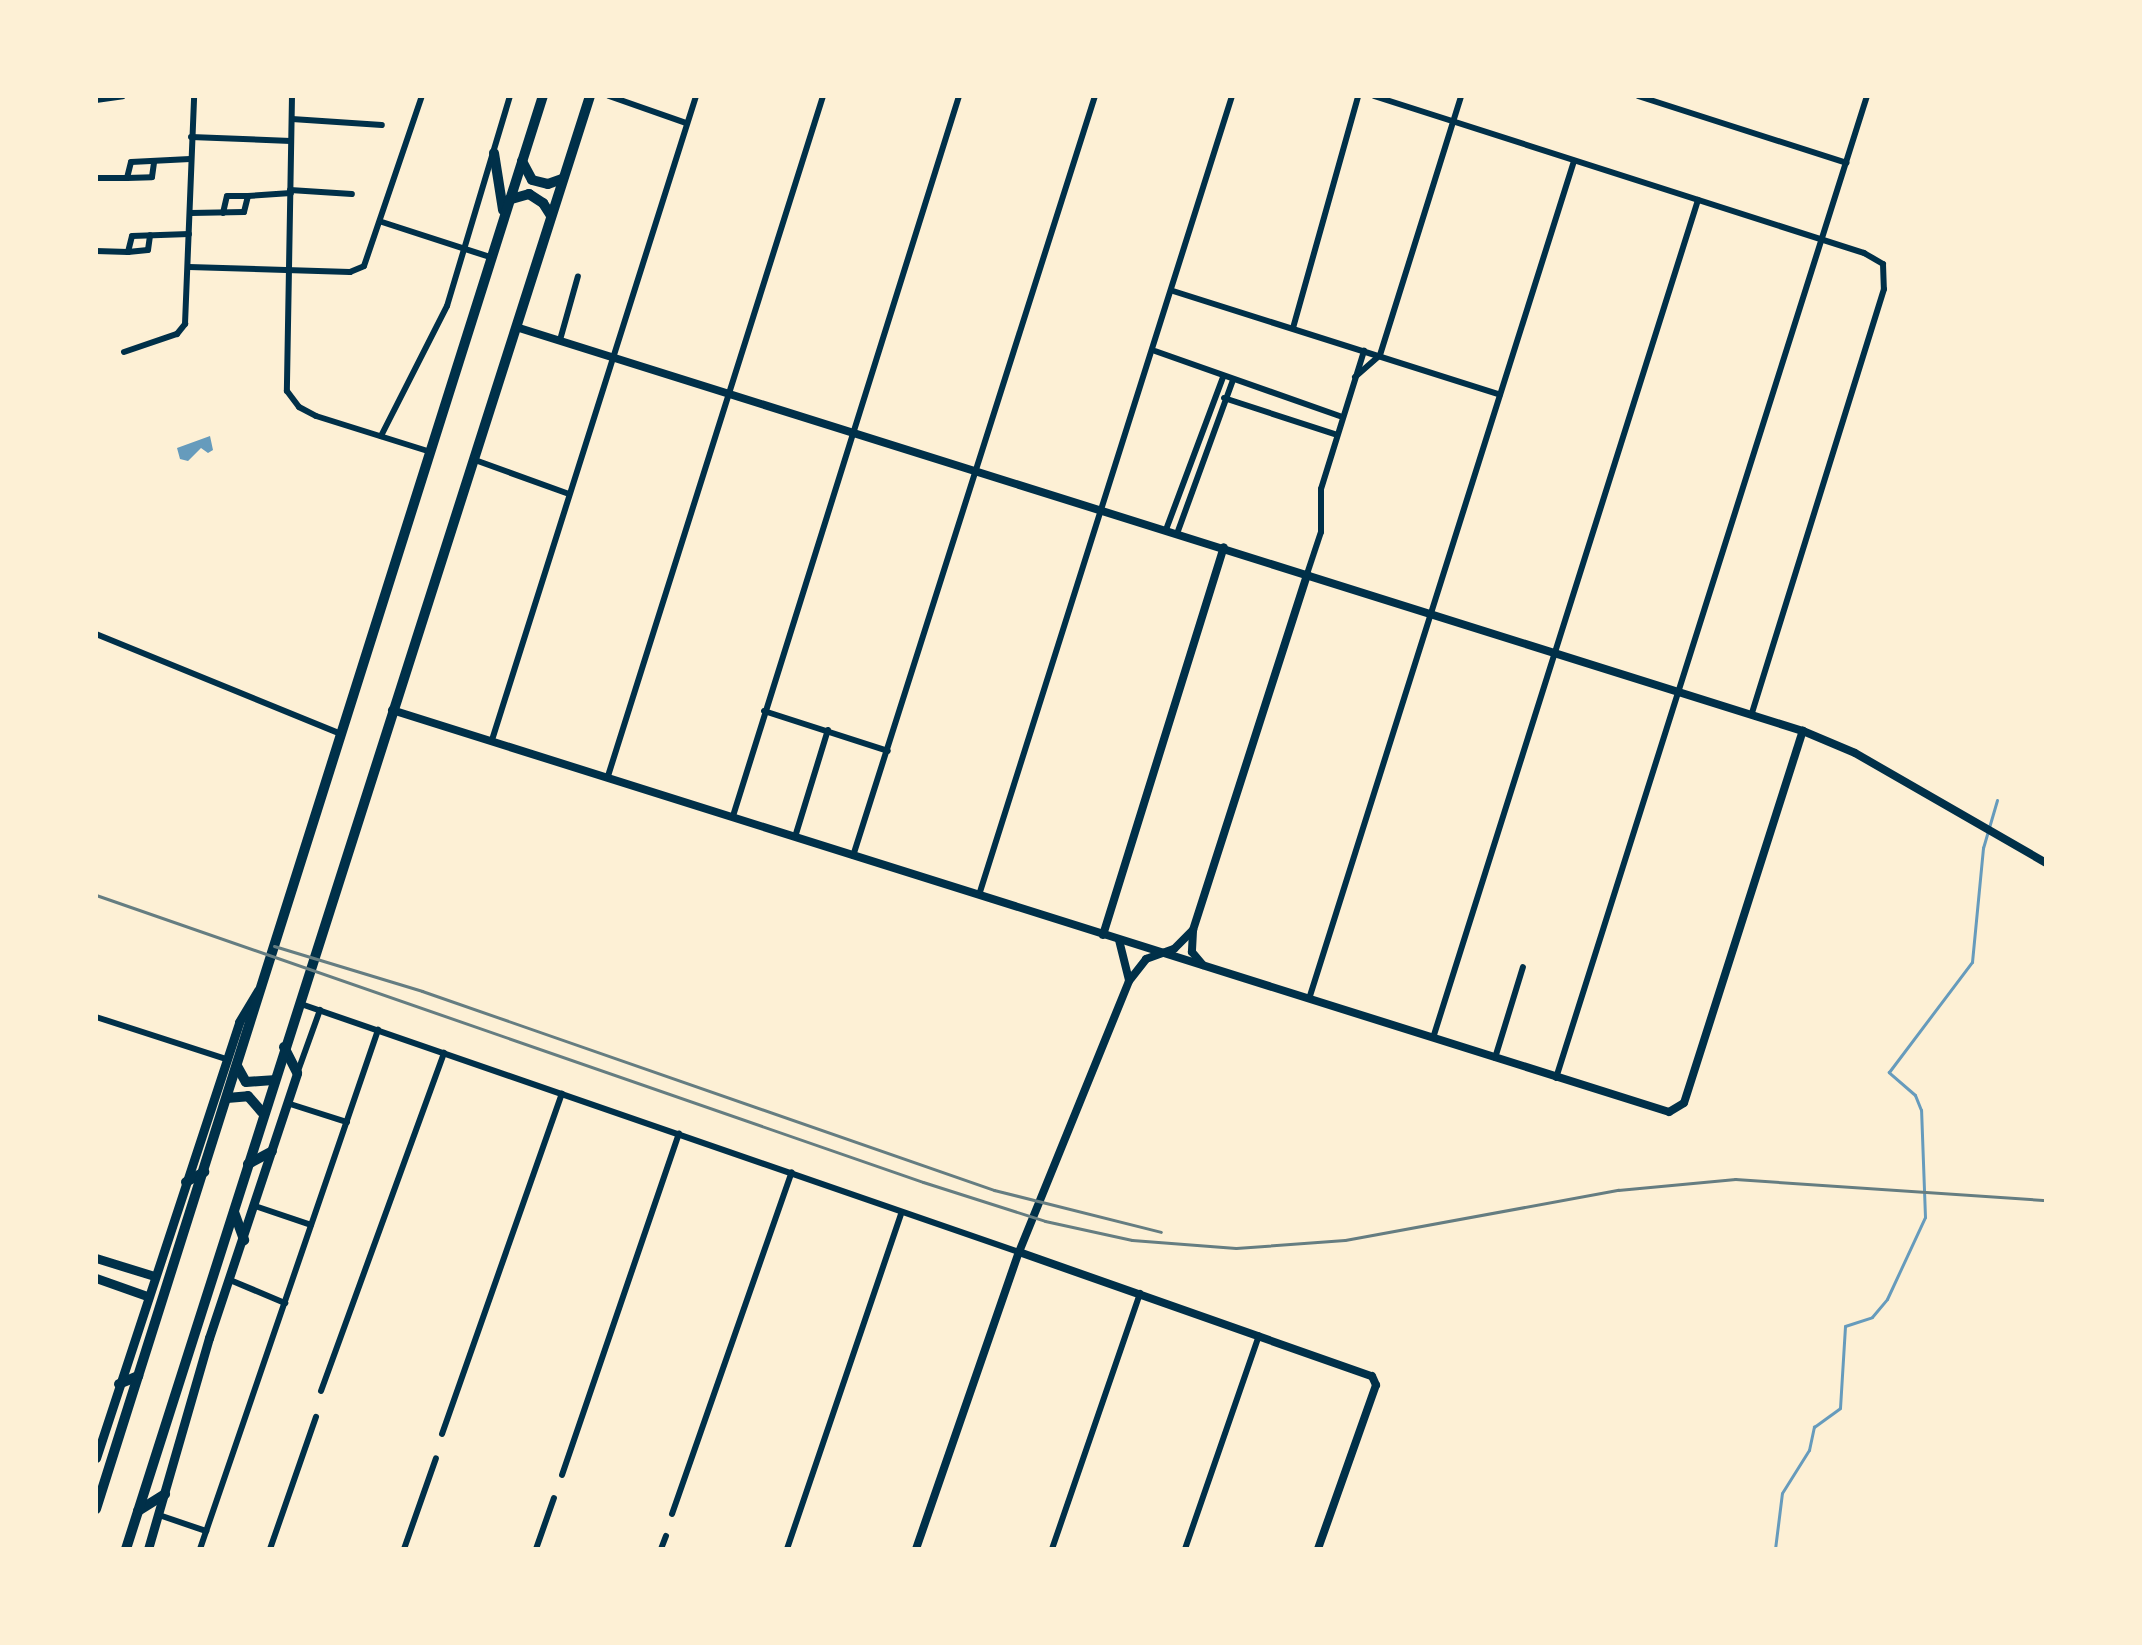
<!DOCTYPE html>
<html>
<head>
<meta charset="utf-8">
<style>
	body { margin:0 }
	#map { position:relative; width:2142px; height:1645px; overflow:hidden; background:#fdf0d5; font-family:Cabin,sans-serif }
	div>[style] { position:absolute }
	[style*='--x'] { left:calc(var(--x)*1px); top:calc(var(--y)*1px); width:calc(var(--w)*1px); rotate:calc(var(--a)*1deg) }
	.water>* { inset:0; background:#669bbc }
	.stream>* { height:3px; margin:-1.5px; padding:0 1.5px; transform-origin:1.5px; border-radius:1.5px; background:#669bbc }
	.minor>* { height:6px; margin:-3px; padding:0 3px; transform-origin:3px; border-radius:3px; background:#003049 }
	.tertiary>* { height:8px; margin:-4px; padding:0 4px; transform-origin:4px; border-radius:4px; background:#003049 }
	.secondary>* { height:9px; margin:-4.5px; padding:0 4.5px; transform-origin:4.5px; border-radius:4.5px; background:#003049 }
	.trunk>* { height:10px; margin:-5px; padding:0 5px; transform-origin:5px; border-radius:5px; background:#003049 }
	.rail>* { height:3px; margin:-1.5px; padding:0 1.5px; transform-origin:1.5px; border-radius:1.5px; background:#657d81 }
	span { translate:-50% -50%; white-space:nowrap; text-align:center; line-height:1.15; -webkit-text-stroke:8px #fdf0d5; paint-order:stroke }
	.frame { position:absolute; inset:0; border:98px solid #fdf0d5; pointer-events:none }
</style>
</head>
<body>
<div id="map">
	<div class="water">
		<div style="clip-path:polygon(210px 436px,213px 450px,208px 453px,201px 448px,188px 461px,180px 459px,177px 448px)"></div>
	</div>
	<div class="stream">
		<div style="--x:1775;--y:1549;--w:56;--a:-82.9"></div>
		<div style="--x:1782;--y:1493;--w:51;--a:-57.9"></div>
		<div style="--x:1809;--y:1450;--w:24;--a:-78"></div>
		<div style="--x:1814;--y:1427;--w:32;--a:-36"></div>
		<div style="--x:1840;--y:1408;--w:82;--a:-86.5"></div>
		<div style="--x:1845;--y:1326;--w:28;--a:-18"></div>
		<div style="--x:1872;--y:1317;--w:23;--a:-50"></div>
		<div style="--x:1887;--y:1299;--w:90;--a:-65.1"></div>
		<div style="--x:1925;--y:1217;--w:107;--a:-92.1"></div>
		<div style="--x:1921;--y:1110;--w:16;--a:-112"></div>
		<div style="--x:1915;--y:1095;--w:35;--a:-139"></div>
		<div style="--x:1889;--y:1072;--w:138;--a:-53"></div>
		<div style="--x:1972;--y:962;--w:115;--a:-84.5"></div>
		<div style="--x:1983;--y:848;--w:50;--a:-73.7"></div>
	</div>
	<div class="minor">
		<div style="--x:292;--y:96;--w:295;--a:91"></div>
		<div style="--x:287;--y:391;--w:20;--a:53"></div>
		<div style="--x:299;--y:407;--w:19;--a:28"></div>
		<div style="--x:316;--y:416;--w:117;--a:17.4"></div>
		<div style="--x:609;--y:96;--w:82;--a:19.3"></div>
		<div style="--x:1374;--y:96;--w:515;--a:17.77"></div>
		<div style="--x:1864;--y:253;--w:22;--a:30"></div>
		<div style="--x:1883;--y:264;--w:25;--a:88"></div>
		<div style="--x:1884;--y:289;--w:446;--a:107.3"></div>
		<div style="--x:1638;--y:96;--w:219;--a:17.8"></div>
		<div style="--x:96;--y:100;--w:27;--a:-8"></div>
		<div style="--x:292;--y:119;--w:90;--a:3.8"></div>
		<div style="--x:191;--y:137;--w:100;--a:2.3"></div>
		<div style="--x:96;--y:178;--w:31;--a:0"></div>
		<div style="--x:127;--y:178;--w:16;--a:-76"></div>
		<div style="--x:131;--y:162;--w:59;--a:-2.9"></div>
		<div style="--x:127;--y:178;--w:25;--a:-2"></div>
		<div style="--x:152;--y:177;--w:15;--a:-82"></div>
		<div style="--x:290;--y:190;--w:62;--a:3.7"></div>
		<div style="--x:191;--y:213;--w:53;--a:-1.1"></div>
		<div style="--x:244;--y:212;--w:16;--a:-76"></div>
		<div style="--x:248;--y:196;--w:43;--a:-4"></div>
		<div style="--x:223;--y:213;--w:17;--a:-77"></div>
		<div style="--x:227;--y:196;--w:21;--a:0"></div>
		<div style="--x:382;--y:222;--w:114;--a:18"></div>
		<div style="--x:96;--y:251;--w:32;--a:2"></div>
		<div style="--x:128;--y:252;--w:16;--a:-76"></div>
		<div style="--x:132;--y:236;--w:57;--a:-2"></div>
		<div style="--x:128;--y:252;--w:20;--a:-6"></div>
		<div style="--x:148;--y:250;--w:15;--a:-82"></div>
		<div style="--x:189;--y:267;--w:161;--a:1.8"></div>
		<div style="--x:350;--y:272;--w:15;--a:-23"></div>
		<div style="--x:364;--y:266;--w:180;--a:-71.2"></div>
		<div style="--x:1173;--y:291;--w:343;--a:17.6"></div>
		<div style="--x:1293;--y:328;--w:241;--a:-74.3"></div>
		<div style="--x:560;--y:340;--w:66;--a:-74.3"></div>
		<div style="--x:1155;--y:351;--w:198;--a:19.4"></div>
		<div style="--x:124;--y:352;--w:56;--a:-18.8"></div>
		<div style="--x:177;--y:334;--w:13;--a:-51"></div>
		<div style="--x:185;--y:324;--w:228;--a:-87.7"></div>
		<div style="--x:1355;--y:377;--w:33;--a:-41"></div>
		<div style="--x:1380;--y:355;--w:271;--a:-72.6"></div>
		<div style="--x:1224;--y:398;--w:119;--a:18.1"></div>
		<div style="--x:381;--y:436;--w:146;--a:-63.1"></div>
		<div style="--x:447;--y:306;--w:219;--a:-73.3"></div>
		<div style="--x:475;--y:460;--w:100;--a:19.9"></div>
		<div style="--x:1167;--y:527;--w:160;--a:-69.5"></div>
		<div style="--x:1178;--y:531;--w:161;--a:-70"></div>
		<div style="--x:1307;--y:574;--w:44;--a:-71.6"></div>
		<div style="--x:1321;--y:532;--w:43;--a:-90"></div>
		<div style="--x:1321;--y:489;--w:145;--a:-72.7"></div>
		<div style="--x:96;--y:634;--w:261;--a:22.2"></div>
		<div style="--x:764;--y:711;--w:130;--a:17.9"></div>
		<div style="--x:492;--y:740;--w:676;--a:-72.42"></div>
		<div style="--x:608;--y:776;--w:713;--a:-72.45"></div>
		<div style="--x:733;--y:816;--w:755;--a:-72.57"></div>
		<div style="--x:795;--y:837;--w:112;--a:-72.9"></div>
		<div style="--x:853;--y:856;--w:798;--a:-72.34"></div>
		<div style="--x:979;--y:895;--w:838;--a:-72.43"></div>
		<div style="--x:1309;--y:999;--w:879;--a:-72.45"></div>
		<div style="--x:301;--y:1004;--w:760;--a:19.06"></div>
		<div style="--x:96;--y:1017;--w:137;--a:17.9"></div>
		<div style="--x:1433;--y:1038;--w:879;--a:-72.45"></div>
		<div style="--x:1495;--y:1058;--w:95;--a:-72.9"></div>
		<div style="--x:298;--y:1071;--w:65;--a:-70.2"></div>
		<div style="--x:1556;--y:1078;--w:1030;--a:-72.43"></div>
		<div style="--x:287;--y:1103;--w:63;--a:17.6"></div>
		<div style="--x:255;--y:1206;--w:59;--a:18.7"></div>
		<div style="--x:230;--y:1280;--w:60;--a:22.7"></div>
		<div style="--x:321;--y:1391;--w:360;--a:-70"></div>
		<div style="--x:442;--y:1434;--w:361;--a:-70.6"></div>
		<div style="--x:562;--y:1475;--w:361;--a:-71.1"></div>
		<div style="--x:672;--y:1514;--w:362;--a:-70.7"></div>
		<div style="--x:159;--y:1515;--w:50;--a:18.8"></div>
		<div style="--x:200;--y:1549;--w:549;--a:-71.07"></div>
		<div style="--x:270;--y:1549;--w:140;--a:-70.8"></div>
		<div style="--x:404;--y:1549;--w:96;--a:-70.6"></div>
		<div style="--x:536;--y:1549;--w:54;--a:-70.6"></div>
		<div style="--x:661;--y:1549;--w:14;--a:-69"></div>
		<div style="--x:787;--y:1549;--w:356;--a:-71.2"></div>
		<div style="--x:1052;--y:1549;--w:271;--a:-71"></div>
		<div style="--x:1185;--y:1549;--w:226;--a:-70.9"></div>
	</div>
	<div class="tertiary">
		<div style="--x:516;--y:327;--w:1349;--a:17.43"></div>
		<div style="--x:1803;--y:731;--w:56;--a:22.9"></div>
		<div style="--x:1855;--y:753;--w:220;--a:29.9"></div>
		<div style="--x:392;--y:710;--w:1339;--a:17.47"></div>
		<div style="--x:1669;--y:1112;--w:17;--a:-31"></div>
		<div style="--x:1684;--y:1103;--w:391;--a:-72.3"></div>
		<div style="--x:1193;--y:931;--w:21;--a:93"></div>
		<div style="--x:1192;--y:952;--w:17;--a:50"></div>
		<div style="--x:1103;--y:935;--w:406;--a:-72.7"></div>
		<div style="--x:1119;--y:940;--w:41;--a:76"></div>
		<div style="--x:1019;--y:1252;--w:374;--a:19.4"></div>
		<div style="--x:1372;--y:1376;--w:10;--a:66"></div>
		<div style="--x:1376;--y:1385;--w:174;--a:109.5"></div>
		<div style="--x:916;--y:1549;--w:314;--a:-70.9"></div>
		<div style="--x:1019;--y:1252;--w:292;--a:-67.9"></div>
		<div style="--x:1129;--y:981;--w:28;--a:-52"></div>
		<div style="--x:1146;--y:959;--w:30;--a:-20"></div>
		<div style="--x:1174;--y:949;--w:27;--a:-45"></div>
		<div style="--x:1193;--y:930;--w:374;--a:-72.2"></div>
	</div>
	<div class="secondary">
		<div style="--x:96;--y:1258;--w:61;--a:17.2"></div>
		<div style="--x:96;--y:1278;--w:54;--a:19.4"></div>
		<div style="--x:96;--y:1458;--w:459;--a:-71.8"></div>
		<div style="--x:239;--y:1022;--w:37;--a:-59"></div>
		<div style="--x:148;--y:1549;--w:220;--a:-73.9"></div>
		<div style="--x:209;--y:1338;--w:279;--a:-71.6"></div>
	</div>
	<div class="trunk">
		<div style="--x:494;--y:153;--w:58;--a:81"></div>
		<div style="--x:522;--y:161;--w:21;--a:62"></div>
		<div style="--x:532;--y:180;--w:16;--a:14"></div>
		<div style="--x:548;--y:184;--w:15;--a:-20"></div>
		<div style="--x:508;--y:200;--w:22;--a:-16"></div>
		<div style="--x:529;--y:194;--w:17;--a:33"></div>
		<div style="--x:543;--y:203;--w:15;--a:58"></div>
		<div style="--x:284;--y:1047;--w:29;--a:63"></div>
		<div style="--x:237;--y:1066;--w:18;--a:61"></div>
		<div style="--x:246;--y:1082;--w:27;--a:-4"></div>
		<div style="--x:227;--y:1098;--w:21;--a:-5"></div>
		<div style="--x:248;--y:1096;--w:21;--a:49"></div>
		<div style="--x:248;--y:1164;--w:27;--a:-28"></div>
		<div style="--x:186;--y:1182;--w:21;--a:-29"></div>
		<div style="--x:234;--y:1212;--w:30;--a:70"></div>
		<div style="--x:119;--y:1384;--w:21;--a:-23"></div>
		<div style="--x:96;--y:1509;--w:1482;--a:-72.45"></div>
		<div style="--x:138;--y:1511;--w:32;--a:-32"></div>
		<div style="--x:126;--y:1549;--w:1525;--a:-72.29"></div>
	</div>
	<div class="rail">
		<div style="--x:96;--y:895;--w:875;--a:19.14"></div>
		<div style="--x:923;--y:1182;--w:128;--a:17.7"></div>
		<div style="--x:1045;--y:1221;--w:89;--a:12.3"></div>
		<div style="--x:1132;--y:1240;--w:104;--a:4.4"></div>
		<div style="--x:1236;--y:1248;--w:109;--a:-4.2"></div>
		<div style="--x:1345;--y:1240;--w:278;--a:-10.4"></div>
		<div style="--x:1618;--y:1190;--w:118;--a:-5.4"></div>
		<div style="--x:1735;--y:1179;--w:312;--a:3.9"></div>
		<div style="--x:274;--y:946;--w:155;--a:16.9"></div>
		<div style="--x:422;--y:991;--w:606;--a:19.18"></div>
		<div style="--x:994;--y:1190;--w:172;--a:14.1"></div>
	</div>
	<div class="frame"></div>
</div>
</body>
</html>
